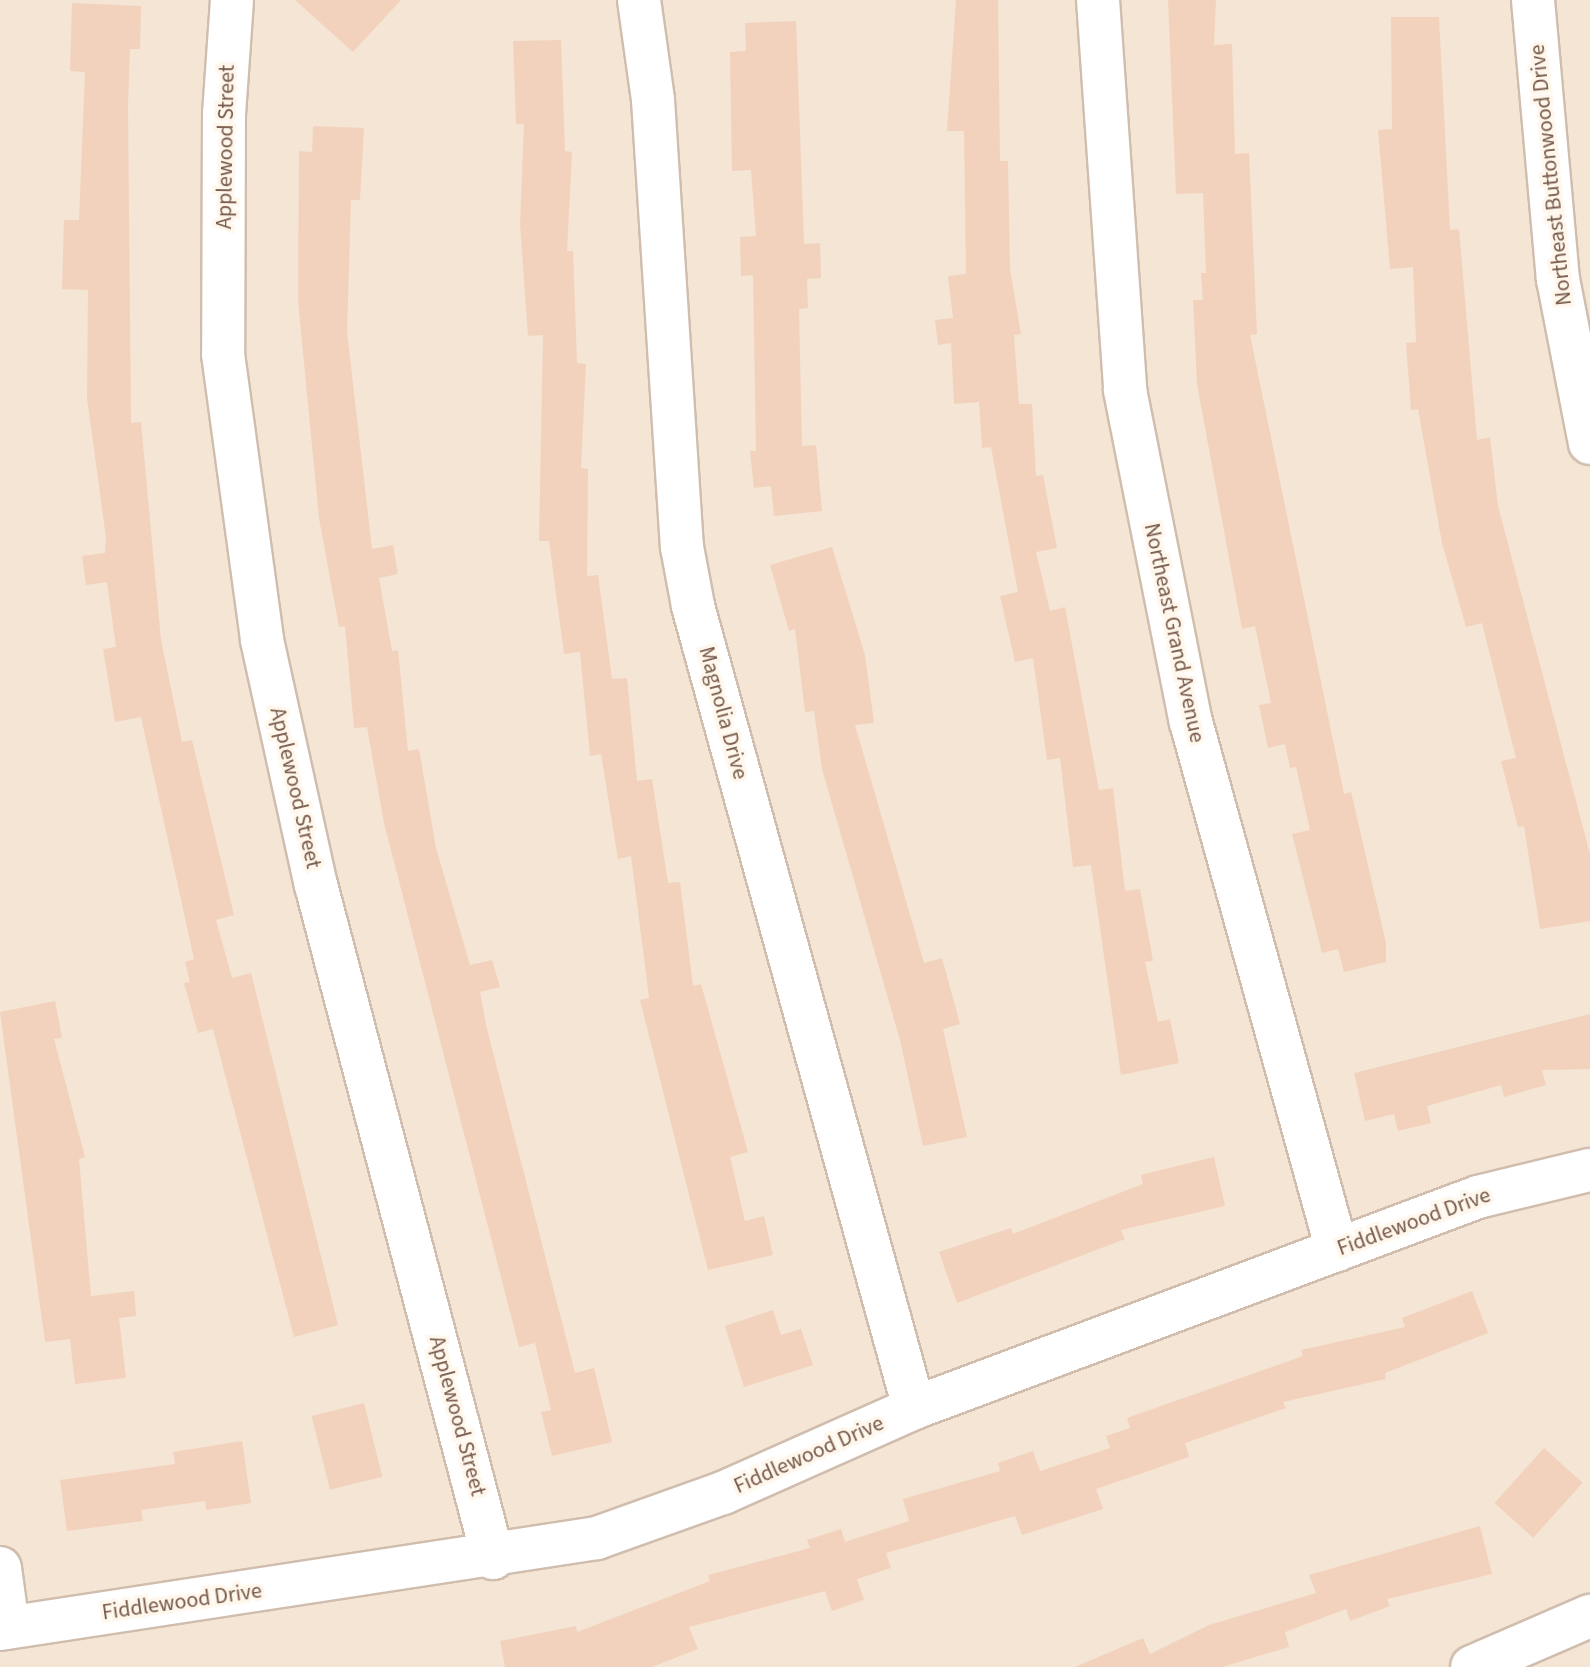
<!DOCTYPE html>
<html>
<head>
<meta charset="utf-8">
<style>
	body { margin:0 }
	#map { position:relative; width:1590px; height:1667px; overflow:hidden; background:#fcf3e5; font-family:"Source Sans 3",sans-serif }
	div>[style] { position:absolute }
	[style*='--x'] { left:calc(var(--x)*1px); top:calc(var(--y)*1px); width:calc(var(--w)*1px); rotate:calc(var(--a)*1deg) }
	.residential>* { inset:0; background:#f4e5d4; transform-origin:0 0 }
	.building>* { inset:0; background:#f2d2bd; transform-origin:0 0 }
	.roads { filter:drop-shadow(2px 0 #d0bdae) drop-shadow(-2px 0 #d0bdae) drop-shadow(0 2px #d0bdae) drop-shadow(0 -2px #d0bdae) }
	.minor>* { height:42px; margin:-21px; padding:0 21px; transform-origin:21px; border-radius:21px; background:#fff }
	span { translate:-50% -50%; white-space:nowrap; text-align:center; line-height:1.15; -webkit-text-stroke:7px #fff7ec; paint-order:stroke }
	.street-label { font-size:22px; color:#76594a }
</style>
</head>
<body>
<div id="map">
	<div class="residential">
		<div style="left:0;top:0;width:1590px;height:1667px"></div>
	</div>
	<div class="building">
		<div style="clip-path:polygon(295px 0,401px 0,353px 52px)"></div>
		<div style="clip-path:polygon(956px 0,998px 0,1000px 161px,1008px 161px,1010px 269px,1021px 334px,1014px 335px,1019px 404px,1032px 404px,1036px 476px,1043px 475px,1057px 548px,1036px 552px,1050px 611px,1065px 607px,1099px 790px,1113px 788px,1125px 891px,1140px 889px,1153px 961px,1145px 962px,1158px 1022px,1170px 1019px,1179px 1063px,1121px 1075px,1091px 865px,1073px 867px,1060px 758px,1047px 760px,1033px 658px,1015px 662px,1000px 596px,1018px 592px,991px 447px,982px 448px,979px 402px,954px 404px,951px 343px,938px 345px,935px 320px,953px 318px,948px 276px,966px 274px,964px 131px,947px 131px)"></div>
		<div style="clip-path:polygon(1168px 0,1216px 0,1214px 45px,1232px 44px,1235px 154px,1249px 153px,1257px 334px,1250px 335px,1344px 794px,1351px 792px,1386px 943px,1386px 962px,1344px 972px,1338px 949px,1322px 953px,1292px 834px,1310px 830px,1296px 767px,1290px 768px,1285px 744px,1268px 748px,1259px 705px,1271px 703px,1255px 626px,1242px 629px,1197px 384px,1193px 300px,1203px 300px,1201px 273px,1206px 273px,1203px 193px,1176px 194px)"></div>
		<div style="clip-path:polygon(72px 3px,141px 6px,140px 49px,130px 49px,128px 106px,131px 423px,141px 422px,161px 640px,182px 742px,192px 740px,234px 915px,216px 920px,232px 978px,251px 973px,338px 1325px,294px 1337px,213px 1029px,198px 1033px,184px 983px,190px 982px,185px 962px,194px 959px,141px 717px,115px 722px,103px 649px,116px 647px,107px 582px,86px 585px,82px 556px,105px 553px,106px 538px,87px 398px,88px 290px,62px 289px,64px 220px,79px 220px,85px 72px,70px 71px)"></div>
		<div style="clip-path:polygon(1391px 17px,1439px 17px,1450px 230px,1459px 229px,1477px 440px,1490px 437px,1498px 506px,1590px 854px,1590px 921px,1540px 929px,1524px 826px,1518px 827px,1501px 761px,1516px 758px,1482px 623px,1466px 627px,1442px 543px,1418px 409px,1411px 410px,1406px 343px,1416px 342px,1413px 267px,1390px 269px,1378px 130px,1392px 129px)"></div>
		<div style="clip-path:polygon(796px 21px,804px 244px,820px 243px,821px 278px,807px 279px,808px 308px,799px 309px,802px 446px,816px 445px,822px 511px,774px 516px,771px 486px,754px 488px,750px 451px,756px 451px,753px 275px,741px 276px,740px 237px,756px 236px,751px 170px,732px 171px,730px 52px,746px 51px,745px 23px)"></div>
		<div style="clip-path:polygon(561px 40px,565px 151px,572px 152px,567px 251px,573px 251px,577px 363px,586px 364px,581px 468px,588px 469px,587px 576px,598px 575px,612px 679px,627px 678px,637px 781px,652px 779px,668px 883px,680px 882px,693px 986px,701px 984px,748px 1152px,730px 1157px,745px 1221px,764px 1216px,773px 1255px,708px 1270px,640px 1000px,649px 998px,631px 856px,618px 859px,601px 754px,590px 756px,580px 652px,564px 654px,549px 541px,539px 541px,543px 335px,528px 336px,520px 224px,524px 124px,516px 124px,513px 41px)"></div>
		<div style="clip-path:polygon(313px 126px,364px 128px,360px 200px,351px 200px,347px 332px,372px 549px,393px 545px,398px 574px,379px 578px,392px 651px,398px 650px,408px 751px,419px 749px,436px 848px,470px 965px,492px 960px,500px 987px,480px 992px,486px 1025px,575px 1373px,594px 1368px,612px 1442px,552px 1456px,541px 1412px,551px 1410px,535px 1343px,519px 1347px,384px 823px,367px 727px,354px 728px,345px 626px,339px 627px,319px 518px,298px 301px,299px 151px,312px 152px)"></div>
		<div style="clip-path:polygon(832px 547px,865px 655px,874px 723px,855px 725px,924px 963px,942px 958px,960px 1024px,943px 1029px,967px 1137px,923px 1146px,900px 1040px,822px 769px,814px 711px,805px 712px,795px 629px,789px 631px,770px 565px)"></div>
		<div style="clip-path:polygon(55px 1001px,62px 1038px,54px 1039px,85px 1157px,79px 1159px,91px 1296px,134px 1291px,136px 1316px,119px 1318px,126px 1378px,75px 1384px,70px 1339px,45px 1342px,0 1012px)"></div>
		<div style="clip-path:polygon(1590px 1014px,1590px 1069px,1542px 1070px,1546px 1085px,1504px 1097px,1501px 1085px,1427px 1106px,1431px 1123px,1398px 1131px,1394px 1114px,1365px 1121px,1354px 1073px)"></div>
		<div style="clip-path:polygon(1214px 1157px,1225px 1206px,1121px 1230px,1125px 1239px,957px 1303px,939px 1252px,1011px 1228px,1013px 1234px,1143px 1184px,1141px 1175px)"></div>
		<div style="clip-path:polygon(1472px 1291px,1488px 1333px,1385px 1373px,1386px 1379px,1283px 1402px,1286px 1408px,1185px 1443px,1189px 1457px,1096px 1489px,1103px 1509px,1022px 1535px,1015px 1516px,886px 1553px,891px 1568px,857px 1579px,864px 1600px,832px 1611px,825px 1591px,689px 1627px,698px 1649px,652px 1667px,505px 1667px,500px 1641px,576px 1626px,577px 1632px,710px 1581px,708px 1575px,810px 1548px,807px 1540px,841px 1529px,845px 1542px,909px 1521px,903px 1499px,1000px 1471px,998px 1463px,1033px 1451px,1040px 1471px,1110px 1448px,1106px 1436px,1130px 1428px,1127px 1418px,1303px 1356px,1301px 1350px,1405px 1327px,1402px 1318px)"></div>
		<div style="clip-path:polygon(773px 1310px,781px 1335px,801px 1329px,813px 1365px,744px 1387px,725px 1326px)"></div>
		<div style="left:364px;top:1403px;width:76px;height:54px;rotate:76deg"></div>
		<div style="clip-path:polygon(242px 1441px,251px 1503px,206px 1510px,205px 1501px,141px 1510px,143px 1521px,67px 1531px,60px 1480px,175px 1464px,173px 1452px)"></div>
		<div style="left:1544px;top:1448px;width:52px;height:74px;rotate:42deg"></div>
		<div style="clip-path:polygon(1480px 1526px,1492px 1574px,1387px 1599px,1390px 1606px,1350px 1621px,1346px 1609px,1285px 1632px,1289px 1647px,1222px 1667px,1075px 1667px,1143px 1638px,1150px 1654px,1209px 1625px,1316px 1593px,1309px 1575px)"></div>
	</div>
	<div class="roads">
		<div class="minor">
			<div style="--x:232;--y:0;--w:113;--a:94"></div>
			<div style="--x:224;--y:113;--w:241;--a:90.2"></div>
			<div style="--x:223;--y:354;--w:289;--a:82.2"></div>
			<div style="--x:262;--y:640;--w:251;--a:77.6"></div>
			<div style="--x:316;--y:885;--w:696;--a:75.26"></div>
			<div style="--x:639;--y:0;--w:101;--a:82"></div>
			<div style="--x:653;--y:100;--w:448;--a:86.3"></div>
			<div style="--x:682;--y:547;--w:60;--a:79.4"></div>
			<div style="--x:693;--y:606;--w:832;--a:74.59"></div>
			<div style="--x:1098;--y:0;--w:391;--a:86"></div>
			<div style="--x:1125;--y:390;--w:338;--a:78.8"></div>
			<div style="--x:1191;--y:722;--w:548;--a:74.54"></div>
			<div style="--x:1533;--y:0;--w:280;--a:84.9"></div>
			<div style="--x:1558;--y:279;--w:167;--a:79"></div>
			<div style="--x:0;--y:1568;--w:60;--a:82.3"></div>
			<div style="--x:0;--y:1629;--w:604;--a:-8.67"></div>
			<div style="--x:597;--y:1538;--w:134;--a:-19.7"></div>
			<div style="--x:723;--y:1493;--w:209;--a:-24"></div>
			<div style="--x:914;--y:1408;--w:602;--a:-20.51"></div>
			<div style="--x:1478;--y:1197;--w:115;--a:-13.6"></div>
			<div style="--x:1472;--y:1667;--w:129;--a:-23.4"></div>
		</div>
	</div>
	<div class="street-label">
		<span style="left:226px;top:147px;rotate:-89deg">Applewood Street</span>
		<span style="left:1551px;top:175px;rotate:-96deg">Northeast Buttonwood Drive</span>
		<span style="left:1174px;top:633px;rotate:78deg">Northeast Grand Avenue</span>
		<span style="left:723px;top:713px;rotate:75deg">Magnolia Drive</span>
		<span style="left:295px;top:788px;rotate:77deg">Applewood Street</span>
		<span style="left:1414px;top:1222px;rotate:-20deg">Fiddlewood Drive</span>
		<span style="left:457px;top:1416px;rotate:75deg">Applewood Street</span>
		<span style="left:809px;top:1455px;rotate:-24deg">Fiddlewood Drive</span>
		<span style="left:182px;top:1602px;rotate:-8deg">Fiddlewood Drive</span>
	</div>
</div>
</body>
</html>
